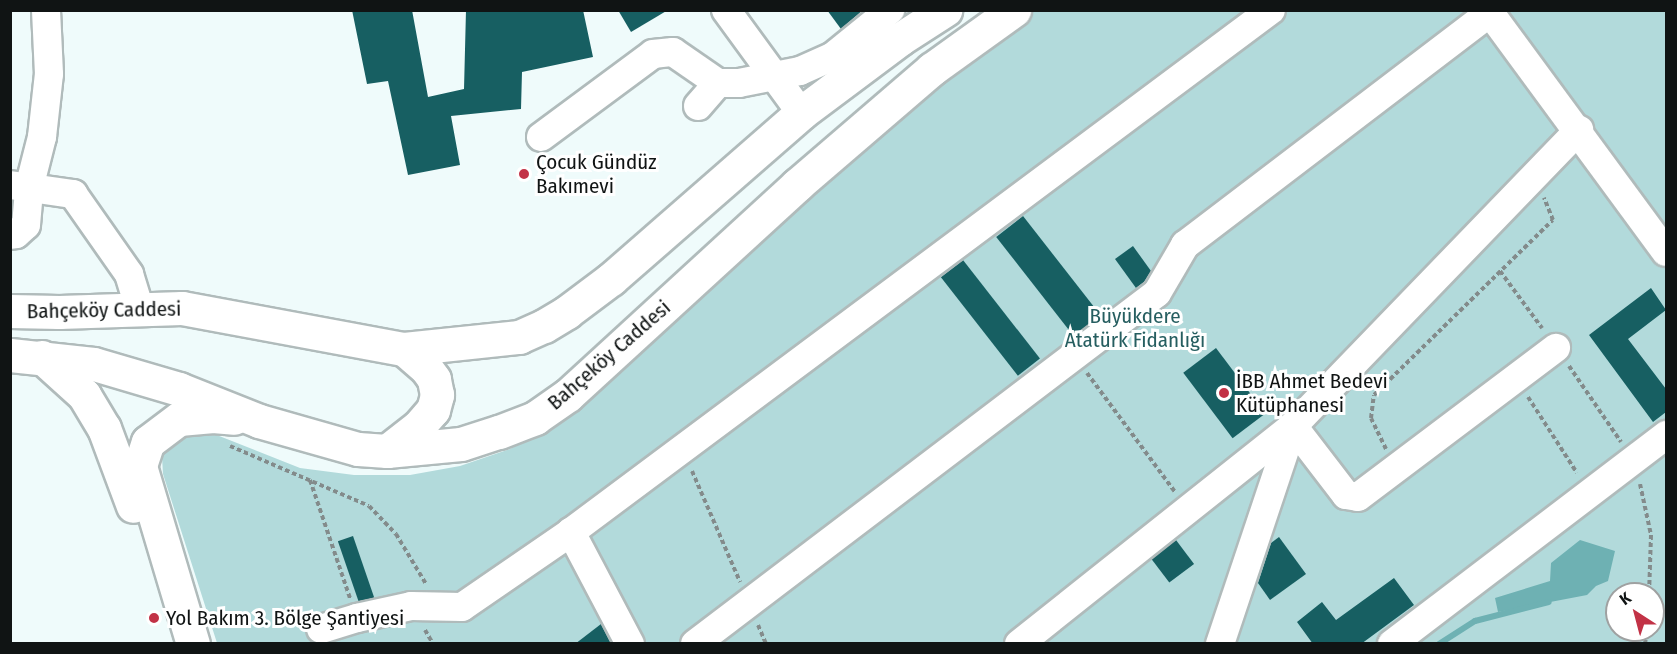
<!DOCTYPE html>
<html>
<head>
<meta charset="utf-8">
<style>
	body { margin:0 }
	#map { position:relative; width:1677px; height:654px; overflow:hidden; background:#effbfb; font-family:"Fira Sans Condensed",sans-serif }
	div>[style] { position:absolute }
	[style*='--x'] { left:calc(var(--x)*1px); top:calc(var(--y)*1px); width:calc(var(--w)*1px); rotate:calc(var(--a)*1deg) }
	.green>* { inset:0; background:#b2dadb }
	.water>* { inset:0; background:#6eb1b3 }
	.stream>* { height:6px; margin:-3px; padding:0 3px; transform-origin:3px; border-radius:3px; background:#6eb1b3 }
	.building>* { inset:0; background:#175f62; transform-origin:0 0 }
	.path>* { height:4px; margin-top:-2px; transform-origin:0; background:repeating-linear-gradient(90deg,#838b8b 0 4.5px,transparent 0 7.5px) }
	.roads { filter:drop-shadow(2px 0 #b0bbbb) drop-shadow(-2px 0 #b0bbbb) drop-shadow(0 2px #b0bbbb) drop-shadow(0 -2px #b0bbbb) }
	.minor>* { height:28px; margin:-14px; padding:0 14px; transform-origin:14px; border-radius:14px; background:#fff }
	.major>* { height:33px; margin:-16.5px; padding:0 16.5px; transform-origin:16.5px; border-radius:16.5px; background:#fff }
	.dots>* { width:16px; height:16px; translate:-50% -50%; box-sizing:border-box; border:3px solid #fff; border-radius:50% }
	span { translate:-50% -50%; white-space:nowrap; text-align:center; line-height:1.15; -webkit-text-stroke:6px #fff; paint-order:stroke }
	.poi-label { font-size:21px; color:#101414 }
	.left { translate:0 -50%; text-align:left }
	.street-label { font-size:21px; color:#101414 }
	.park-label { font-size:21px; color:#265e60 }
	.frame { position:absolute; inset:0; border:12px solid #101414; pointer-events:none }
	.north { position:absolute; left:1605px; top:582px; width:60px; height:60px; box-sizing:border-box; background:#fff; border:2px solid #9fa1a1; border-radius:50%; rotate:324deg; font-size:16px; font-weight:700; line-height:24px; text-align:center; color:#101414 }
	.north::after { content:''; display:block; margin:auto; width:21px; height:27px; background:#c23246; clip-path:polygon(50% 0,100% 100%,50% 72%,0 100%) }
</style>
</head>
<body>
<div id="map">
	<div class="green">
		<div style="clip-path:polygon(evenodd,1032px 11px,1666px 11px,1666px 643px,217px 643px,163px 474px,162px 457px,172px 441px,186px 432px,204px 430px,300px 468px,354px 475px,410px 475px,460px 466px,510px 449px,559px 422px,600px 388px,711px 279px,946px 73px,1032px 11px,1617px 594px,1653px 594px,1653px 630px,1617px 630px,1617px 594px)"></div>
	</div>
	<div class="water">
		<div style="clip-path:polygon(1580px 540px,1615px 551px,1608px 581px,1596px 586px,1587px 595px,1498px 612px,1495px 598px,1550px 581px,1551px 563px)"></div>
	</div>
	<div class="stream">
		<div style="--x:1439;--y:644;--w:43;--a:-32.6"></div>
		<div style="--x:1475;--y:621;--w:76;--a:-14.4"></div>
	</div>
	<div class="building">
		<div style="clip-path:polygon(352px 10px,412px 10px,428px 97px,464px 89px,466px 10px,583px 10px,593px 57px,522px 72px,521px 109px,451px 116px,460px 165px,408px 175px,388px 81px,367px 84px)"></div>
		<div style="clip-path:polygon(618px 10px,668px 10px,631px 32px)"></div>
		<div style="clip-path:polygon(827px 10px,863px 10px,841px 29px)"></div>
		<div style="left:1023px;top:216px;width:126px;height:34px;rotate:52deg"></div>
		<div style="clip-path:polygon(1133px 246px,1151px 271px,1144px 282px,1136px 288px,1115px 259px)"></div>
		<div style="left:963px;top:260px;width:125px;height:28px;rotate:52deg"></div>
		<div style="clip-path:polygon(1651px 288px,1666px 310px,1628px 339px,1666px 389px,1666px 412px,1653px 422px,1589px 335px)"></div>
		<div style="left:1216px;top:348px;width:82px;height:41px;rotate:53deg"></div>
		<div style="left:353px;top:536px;width:65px;height:16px;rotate:71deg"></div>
		<div style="clip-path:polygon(1279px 537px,1306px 574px,1270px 600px,1258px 583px,1271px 543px)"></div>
		<div style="left:1176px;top:540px;width:30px;height:31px;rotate:53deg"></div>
		<div style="clip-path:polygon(1394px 578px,1414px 605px,1361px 644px,1313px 644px,1297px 622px,1322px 602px,1336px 620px)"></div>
		<div style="clip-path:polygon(601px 624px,611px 644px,575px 644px)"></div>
	</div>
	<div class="path">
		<div style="--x:1500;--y:271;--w:71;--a:53.6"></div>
		<div style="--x:1569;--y:366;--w:92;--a:55.6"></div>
		<div style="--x:1087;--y:373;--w:148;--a:53.5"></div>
		<div style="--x:1528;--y:397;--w:90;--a:57.2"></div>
		<div style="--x:230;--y:446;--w:151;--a:23.3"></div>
		<div style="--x:369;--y:506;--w:39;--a:46"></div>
		<div style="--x:396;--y:534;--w:58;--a:59"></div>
		<div style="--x:1386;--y:449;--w:34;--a:-116"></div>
		<div style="--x:1371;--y:418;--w:23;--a:-83"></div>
		<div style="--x:1374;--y:395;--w:250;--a:-44.4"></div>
		<div style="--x:1553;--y:220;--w:24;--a:-112"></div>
		<div style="--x:692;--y:471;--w:121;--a:66.6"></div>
		<div style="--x:310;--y:480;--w:125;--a:71.3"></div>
		<div style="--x:1640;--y:484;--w:52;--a:77.8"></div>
		<div style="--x:1651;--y:535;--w:59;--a:91.9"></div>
		<div style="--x:758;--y:625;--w:21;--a:67"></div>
		<div style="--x:425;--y:630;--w:16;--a:60"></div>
		<div style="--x:1645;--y:644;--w:14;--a:-82"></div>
	</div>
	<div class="roads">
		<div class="minor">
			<div style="--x:726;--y:10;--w:127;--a:53.9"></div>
			<div style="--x:1488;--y:10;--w:300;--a:53.7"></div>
			<div style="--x:698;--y:106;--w:30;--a:-49"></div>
			<div style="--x:541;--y:137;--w:139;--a:-36.5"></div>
			<div style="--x:653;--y:54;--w:20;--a:-6"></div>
			<div style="--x:673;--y:52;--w:55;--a:34.6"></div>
			<div style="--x:718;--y:83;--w:21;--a:0"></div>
			<div style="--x:739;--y:83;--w:62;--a:-11.1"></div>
			<div style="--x:800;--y:71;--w:35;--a:-24"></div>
			<div style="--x:832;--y:57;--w:75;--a:-39"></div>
			<div style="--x:10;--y:185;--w:64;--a:8.1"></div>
			<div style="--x:73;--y:194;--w:98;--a:55"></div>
			<div style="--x:129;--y:274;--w:37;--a:73"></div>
			<div style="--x:10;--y:235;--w:6;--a:-9"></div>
			<div style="--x:16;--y:234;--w:13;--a:-42"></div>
			<div style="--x:26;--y:225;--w:37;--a:-85"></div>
			<div style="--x:29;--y:188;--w:53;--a:-75.7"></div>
			<div style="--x:42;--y:137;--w:63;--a:-83.7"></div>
			<div style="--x:49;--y:74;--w:64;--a:-92.7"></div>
			<div style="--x:1293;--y:426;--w:87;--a:52.5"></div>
			<div style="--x:1346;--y:495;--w:12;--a:9"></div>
			<div style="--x:1358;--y:497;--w:248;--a:-37"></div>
			<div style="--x:321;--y:629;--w:38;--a:-17"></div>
			<div style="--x:357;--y:618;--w:55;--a:-12.5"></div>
			<div style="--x:411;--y:606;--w:51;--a:1.1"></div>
			<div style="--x:462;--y:607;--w:132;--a:-34.5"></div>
			<div style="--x:630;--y:644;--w:127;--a:-117.8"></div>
			<div style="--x:571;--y:532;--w:873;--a:-36.71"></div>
			<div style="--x:695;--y:644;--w:580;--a:-37.23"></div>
			<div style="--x:1157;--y:293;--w:56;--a:-59.7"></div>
			<div style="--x:1185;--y:245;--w:383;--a:-37.3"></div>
			<div style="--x:1019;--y:644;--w:350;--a:-38.5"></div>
			<div style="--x:1293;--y:426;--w:412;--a:-46"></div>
			<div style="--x:1220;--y:644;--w:230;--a:-71.5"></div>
			<div style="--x:1392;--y:644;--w:345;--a:-37.3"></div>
		</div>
		<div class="major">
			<div style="--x:10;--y:311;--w:49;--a:1.2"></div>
			<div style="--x:59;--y:312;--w:123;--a:-1.9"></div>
			<div style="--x:182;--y:308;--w:226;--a:10.5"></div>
			<div style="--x:404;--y:349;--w:116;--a:-6"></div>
			<div style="--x:519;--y:337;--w:27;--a:-24"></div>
			<div style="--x:544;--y:326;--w:27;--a:-31"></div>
			<div style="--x:567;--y:312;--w:55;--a:-36.9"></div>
			<div style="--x:611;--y:279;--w:252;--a:-41.1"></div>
			<div style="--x:801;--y:113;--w:124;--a:-36.8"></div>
			<div style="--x:900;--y:39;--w:54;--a:-32.8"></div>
			<div style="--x:10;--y:355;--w:84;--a:6.1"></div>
			<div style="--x:94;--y:364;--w:89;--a:16.4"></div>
			<div style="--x:179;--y:389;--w:86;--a:21.8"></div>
			<div style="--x:259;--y:421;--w:103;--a:15.8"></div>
			<div style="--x:358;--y:449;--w:29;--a:4"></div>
			<div style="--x:387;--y:451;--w:74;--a:-5.4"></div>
			<div style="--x:461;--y:444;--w:40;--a:-18"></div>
			<div style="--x:499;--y:432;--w:39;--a:-21"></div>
			<div style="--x:535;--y:418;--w:40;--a:-34.9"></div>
			<div style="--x:568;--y:395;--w:311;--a:-42.5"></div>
			<div style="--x:797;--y:185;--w:178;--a:-40.7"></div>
			<div style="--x:932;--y:69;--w:101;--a:-35.7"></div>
			<div style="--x:42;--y:357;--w:57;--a:42.1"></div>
			<div style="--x:84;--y:395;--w:39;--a:59"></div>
			<div style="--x:104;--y:428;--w:83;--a:69.6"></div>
			<div style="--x:387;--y:451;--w:39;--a:-38"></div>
			<div style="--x:418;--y:427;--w:23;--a:-49"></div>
			<div style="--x:433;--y:410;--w:16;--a:-75"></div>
			<div style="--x:437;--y:395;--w:16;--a:-101"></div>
			<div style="--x:434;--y:379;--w:14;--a:-126"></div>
			<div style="--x:426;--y:368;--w:29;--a:-139"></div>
			<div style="--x:193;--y:644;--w:186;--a:-106.6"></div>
			<div style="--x:140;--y:466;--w:25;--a:-72"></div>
			<div style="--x:148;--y:442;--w:39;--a:-37"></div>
			<div style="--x:179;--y:419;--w:34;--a:-5"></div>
			<div style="--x:213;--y:416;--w:21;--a:5"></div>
		</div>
	</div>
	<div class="dots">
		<div style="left:524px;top:174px;background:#c23246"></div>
		<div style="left:1224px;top:393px;background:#c23246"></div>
		<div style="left:154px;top:618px;background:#c23246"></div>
	</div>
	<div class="poi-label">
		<span class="left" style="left:536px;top:174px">Çocuk Gündüz<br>Bakımevi</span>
		<span class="left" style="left:1236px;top:393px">İBB Ahmet Bedevi<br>Kütüphanesi</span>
		<span class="left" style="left:166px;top:618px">Yol Bakım 3. Bölge Şantiyesi</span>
	</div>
	<div class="street-label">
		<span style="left:104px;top:310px;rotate:-1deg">Bahçeköy Caddesi</span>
		<span style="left:609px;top:355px;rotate:-41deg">Bahçeköy Caddesi</span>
	</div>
	<div class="park-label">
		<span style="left:1135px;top:328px">Büyükdere<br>Atatürk Fidanlığı</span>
	</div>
	<div class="frame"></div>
	<div class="north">K</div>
</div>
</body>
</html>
